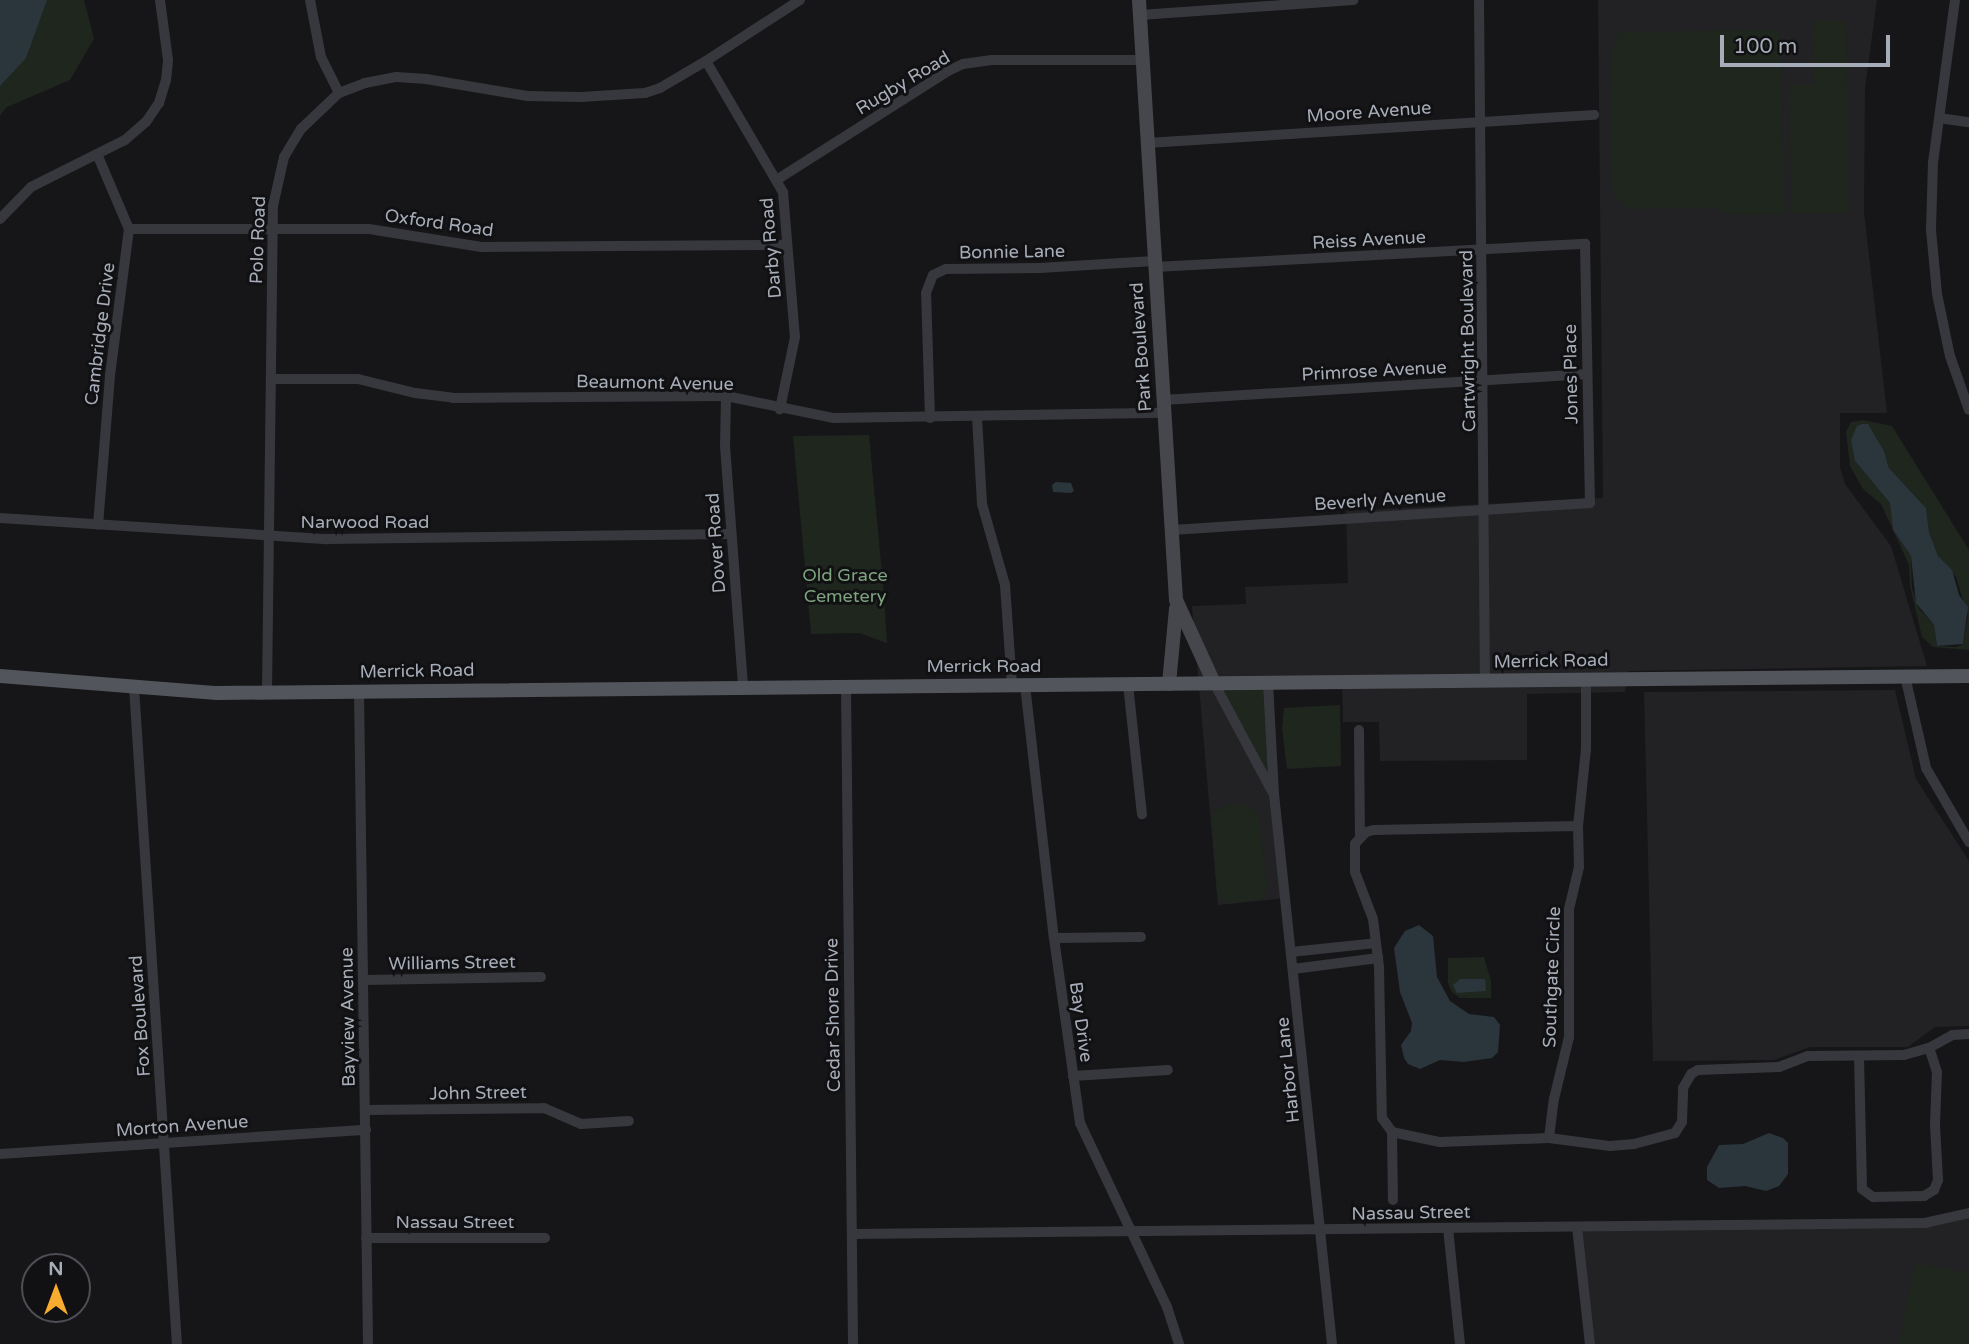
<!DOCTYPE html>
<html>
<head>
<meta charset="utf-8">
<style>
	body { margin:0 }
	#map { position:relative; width:1969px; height:1344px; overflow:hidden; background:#161618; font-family:"Varela Round",sans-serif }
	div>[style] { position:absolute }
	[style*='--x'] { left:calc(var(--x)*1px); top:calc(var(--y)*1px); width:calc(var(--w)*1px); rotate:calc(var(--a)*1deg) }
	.built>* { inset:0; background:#222225 }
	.green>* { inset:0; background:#1e261e }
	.water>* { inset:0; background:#2b353c }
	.minor>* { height:10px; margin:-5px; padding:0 5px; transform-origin:5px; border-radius:5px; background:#37383d }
	.secondary>* { height:14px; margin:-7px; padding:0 7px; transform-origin:7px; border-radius:7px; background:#45474d }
	.primary>* { height:14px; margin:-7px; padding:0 7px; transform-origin:7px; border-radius:7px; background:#53555c }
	span { translate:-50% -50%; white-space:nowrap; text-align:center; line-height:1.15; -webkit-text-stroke:6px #111113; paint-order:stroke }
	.street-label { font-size:18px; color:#a7adb8 }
	.park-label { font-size:18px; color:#7ea47f }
	.north { position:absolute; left:21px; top:1253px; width:70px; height:70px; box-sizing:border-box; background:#111113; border:2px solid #4d4f55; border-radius:50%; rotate:0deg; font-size:19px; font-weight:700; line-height:28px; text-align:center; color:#a7adb8 }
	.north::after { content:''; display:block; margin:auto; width:24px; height:32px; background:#f7ac2f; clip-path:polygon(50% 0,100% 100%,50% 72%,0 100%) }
	.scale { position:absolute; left:1720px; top:35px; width:170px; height:32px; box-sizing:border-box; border:4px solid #a7adb8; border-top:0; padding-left:9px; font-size:21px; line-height:24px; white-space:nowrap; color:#a7adb8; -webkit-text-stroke:5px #111113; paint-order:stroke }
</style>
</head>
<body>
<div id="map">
	<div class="built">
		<div style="clip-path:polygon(1598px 0,1877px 0,1865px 88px,1864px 212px,1887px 413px,1840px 413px,1840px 467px,1845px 484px,1891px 546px,1927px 666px,1628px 671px,1625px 692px,1527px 694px,1527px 760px,1380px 761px,1379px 722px,1343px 722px,1342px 684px,1270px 684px,1287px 898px,1218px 905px,1192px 606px,1246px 604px,1245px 587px,1348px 583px,1346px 511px,1603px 498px)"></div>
		<div style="clip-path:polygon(1895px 690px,1916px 779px,1969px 861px,1969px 1026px,1935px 1027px,1908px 1047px,1810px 1047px,1774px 1060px,1653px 1061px,1644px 692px)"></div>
		<div style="clip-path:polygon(1969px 1218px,1969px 1344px,1593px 1344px,1580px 1229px,1931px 1227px)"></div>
	</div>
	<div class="green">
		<div style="clip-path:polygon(0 0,84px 0,94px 39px,70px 80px,7px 107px,0 115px)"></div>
		<div style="clip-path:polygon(1813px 21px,1846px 21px,1849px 213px,1791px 213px,1789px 85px,1814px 85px)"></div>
		<div style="clip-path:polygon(1780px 30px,1785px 214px,1734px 215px,1717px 208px,1628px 209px,1613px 195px,1610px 62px,1618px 32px)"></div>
		<div style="clip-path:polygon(evenodd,1863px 420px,1892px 426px,1969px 550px,1969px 650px,1933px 647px,1922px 637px,1910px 586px,1909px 565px,1881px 504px,1863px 489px,1850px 466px,1846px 432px,1851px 422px,1863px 420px,1868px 425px,1884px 451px,1889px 468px,1926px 508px,1929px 532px,1938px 556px,1956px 577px,1968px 616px,1963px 644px,1957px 647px,1937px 646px,1934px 625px,1919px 609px,1912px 588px,1911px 556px,1893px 530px,1890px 503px,1855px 461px,1868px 425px)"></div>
		<div style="clip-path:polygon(869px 435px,884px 594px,887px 643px,859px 633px,811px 634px,793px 436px)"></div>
		<div style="clip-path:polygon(1216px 684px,1266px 684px,1272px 789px)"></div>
		<div style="clip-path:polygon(1340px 705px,1341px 766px,1287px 769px,1282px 729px,1284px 708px)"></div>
		<div style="clip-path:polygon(1231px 804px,1250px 806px,1258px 815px,1267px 884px,1265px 898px,1229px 904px,1217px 896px,1212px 813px)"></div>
		<div style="clip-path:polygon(1484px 957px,1491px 981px,1491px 998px,1460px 998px,1452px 992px,1448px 983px,1448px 958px)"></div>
		<div style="clip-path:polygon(1915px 1263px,1969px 1273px,1969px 1344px,1899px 1344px)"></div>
	</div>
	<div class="water">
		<div style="clip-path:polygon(0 0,47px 0,26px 58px,0 86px)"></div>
		<div style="clip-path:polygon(1862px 424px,1868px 424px,1884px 451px,1889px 468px,1926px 508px,1929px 532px,1938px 556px,1952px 570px,1959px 595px,1968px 607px,1963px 644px,1937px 646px,1934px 625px,1916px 603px,1911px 556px,1893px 530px,1890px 503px,1855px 461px,1851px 440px,1857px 426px)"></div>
		<div style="clip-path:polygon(1056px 482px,1071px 483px,1074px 491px,1071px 493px,1053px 492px,1052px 485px)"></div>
		<div style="clip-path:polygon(1419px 925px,1433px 936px,1437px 977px,1450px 1001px,1469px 1014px,1494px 1017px,1500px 1025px,1498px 1052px,1492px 1058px,1464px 1062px,1440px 1060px,1420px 1069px,1408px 1064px,1404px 1058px,1401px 1045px,1411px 1031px,1412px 1023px,1400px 992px,1394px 948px,1405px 931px)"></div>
		<div style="clip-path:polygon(1460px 979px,1485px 979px,1486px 991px,1457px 993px,1453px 985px)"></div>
		<div style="clip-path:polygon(1769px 1133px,1783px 1138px,1788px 1143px,1788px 1174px,1779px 1186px,1766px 1191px,1745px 1186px,1719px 1188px,1707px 1180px,1707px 1167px,1719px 1145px,1743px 1144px)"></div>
	</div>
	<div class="minor">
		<div style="--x:310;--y:0;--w:58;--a:79.1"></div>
		<div style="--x:321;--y:57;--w:40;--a:63.4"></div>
		<div style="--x:1479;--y:0;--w:681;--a:89.5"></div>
		<div style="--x:1955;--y:0;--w:163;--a:97.7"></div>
		<div style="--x:1933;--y:162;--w:68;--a:91.7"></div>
		<div style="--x:1931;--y:230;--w:64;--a:84.6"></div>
		<div style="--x:1937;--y:294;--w:63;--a:78.2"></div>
		<div style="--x:1950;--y:356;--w:57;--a:70.6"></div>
		<div style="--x:1140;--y:15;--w:214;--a:-4"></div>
		<div style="--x:706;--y:61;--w:152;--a:59.6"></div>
		<div style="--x:783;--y:192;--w:145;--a:85.3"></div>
		<div style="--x:795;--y:337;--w:74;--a:101.8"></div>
		<div style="--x:1939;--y:118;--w:30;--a:8"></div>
		<div style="--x:1147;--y:143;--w:448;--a:-3.6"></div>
		<div style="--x:97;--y:154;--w:82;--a:66.9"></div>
		<div style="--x:129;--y:229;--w:148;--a:97.4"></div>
		<div style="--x:110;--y:376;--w:149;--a:94.6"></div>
		<div style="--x:778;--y:179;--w:201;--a:-32.4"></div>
		<div style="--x:948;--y:71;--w:17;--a:-25"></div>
		<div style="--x:963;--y:64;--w:29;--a:-8"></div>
		<div style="--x:992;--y:60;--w:150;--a:0"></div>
		<div style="--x:0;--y:219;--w:45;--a:-45.9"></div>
		<div style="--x:31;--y:187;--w:105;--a:-26.6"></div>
		<div style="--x:125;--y:140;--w:28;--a:-41"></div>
		<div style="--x:146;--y:122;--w:23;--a:-56"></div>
		<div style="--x:159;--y:103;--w:24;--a:-73"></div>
		<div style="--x:166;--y:80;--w:20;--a:-84"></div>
		<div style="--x:168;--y:60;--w:61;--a:-97.6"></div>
		<div style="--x:129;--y:229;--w:240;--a:0"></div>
		<div style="--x:369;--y:229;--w:114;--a:9.1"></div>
		<div style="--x:482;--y:247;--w:305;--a:-0.4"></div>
		<div style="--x:1155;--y:267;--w:431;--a:-3.1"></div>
		<div style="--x:1585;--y:244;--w:259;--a:88.9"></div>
		<div style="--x:1590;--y:503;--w:419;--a:176.3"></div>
		<div style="--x:271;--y:379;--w:87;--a:0"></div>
		<div style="--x:358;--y:379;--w:59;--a:13.8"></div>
		<div style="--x:415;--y:393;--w:38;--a:7"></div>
		<div style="--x:453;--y:398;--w:273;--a:-0.4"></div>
		<div style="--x:726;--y:396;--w:109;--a:11.6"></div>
		<div style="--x:833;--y:418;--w:331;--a:-0.9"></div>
		<div style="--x:726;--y:396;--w:50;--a:91.1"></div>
		<div style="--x:725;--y:446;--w:242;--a:85.7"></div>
		<div style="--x:1163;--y:400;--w:425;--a:-3.5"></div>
		<div style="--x:977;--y:417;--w:87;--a:86.7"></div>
		<div style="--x:982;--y:504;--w:84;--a:74.1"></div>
		<div style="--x:1005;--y:585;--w:100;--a:86"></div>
		<div style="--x:930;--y:418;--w:125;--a:-91.8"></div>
		<div style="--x:926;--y:293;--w:19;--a:-69"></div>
		<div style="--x:933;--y:275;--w:14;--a:-25"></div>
		<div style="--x:946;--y:269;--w:94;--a:-0.6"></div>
		<div style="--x:1040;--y:268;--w:114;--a:-3.5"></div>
		<div style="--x:0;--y:518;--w:328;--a:3.7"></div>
		<div style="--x:327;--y:539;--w:404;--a:-0.7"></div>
		<div style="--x:1905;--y:676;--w:94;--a:77.1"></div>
		<div style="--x:1926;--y:768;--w:86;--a:59.8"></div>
		<div style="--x:1214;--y:683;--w:123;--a:61.8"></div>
		<div style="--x:1268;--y:683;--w:111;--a:86.9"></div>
		<div style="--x:1274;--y:794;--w:553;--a:83.98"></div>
		<div style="--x:1128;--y:684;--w:131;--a:83.9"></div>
		<div style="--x:1025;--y:685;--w:255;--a:83.5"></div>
		<div style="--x:1054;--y:938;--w:187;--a:82"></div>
		<div style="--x:1080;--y:1123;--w:204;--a:64.7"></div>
		<div style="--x:1167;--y:1307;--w:39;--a:72"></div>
		<div style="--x:134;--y:687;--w:658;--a:86.26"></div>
		<div style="--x:846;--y:687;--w:657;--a:89.39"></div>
		<div style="--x:359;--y:691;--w:653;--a:89.21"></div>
		<div style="--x:267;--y:693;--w:487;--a:-89.3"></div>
		<div style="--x:273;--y:206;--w:50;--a:-77.3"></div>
		<div style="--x:284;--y:157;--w:33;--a:-59"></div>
		<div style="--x:301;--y:129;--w:52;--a:-43.5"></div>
		<div style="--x:339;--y:93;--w:28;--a:-21"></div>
		<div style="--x:365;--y:83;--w:32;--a:-11"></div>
		<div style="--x:396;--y:77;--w:30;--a:4"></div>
		<div style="--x:426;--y:79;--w:103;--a:9.5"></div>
		<div style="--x:528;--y:96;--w:53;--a:1.1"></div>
		<div style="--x:581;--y:97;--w:64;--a:-3.6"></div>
		<div style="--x:645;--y:93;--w:16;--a:-18"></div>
		<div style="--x:660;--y:88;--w:53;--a:-30.4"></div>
		<div style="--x:706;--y:61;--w:112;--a:-33"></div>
		<div style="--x:1359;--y:730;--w:106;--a:89.5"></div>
		<div style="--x:1578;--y:826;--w:204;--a:178.9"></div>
		<div style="--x:1374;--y:830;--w:8;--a:166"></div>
		<div style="--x:1366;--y:832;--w:16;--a:133"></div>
		<div style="--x:1355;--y:844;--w:28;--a:90"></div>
		<div style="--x:1355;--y:872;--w:50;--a:69"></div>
		<div style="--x:1373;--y:919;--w:48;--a:82.9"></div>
		<div style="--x:1379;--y:967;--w:151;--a:88.9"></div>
		<div style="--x:1382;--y:1118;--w:17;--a:54"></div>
		<div style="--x:1392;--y:1132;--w:49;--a:11.8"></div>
		<div style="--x:1440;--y:1142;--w:109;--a:-2.1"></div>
		<div style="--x:1549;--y:1138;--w:62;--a:7.5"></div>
		<div style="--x:1610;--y:1146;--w:24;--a:-5"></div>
		<div style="--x:1634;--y:1144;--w:42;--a:-15"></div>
		<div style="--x:1675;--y:1133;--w:13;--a:-58"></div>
		<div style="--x:1682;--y:1122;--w:34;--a:-88"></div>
		<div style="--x:1683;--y:1088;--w:16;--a:-60"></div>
		<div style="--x:1691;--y:1074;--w:8;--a:-30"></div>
		<div style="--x:1698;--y:1070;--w:81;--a:-2.1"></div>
		<div style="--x:1779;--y:1067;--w:31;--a:-21"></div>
		<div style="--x:1808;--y:1056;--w:96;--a:-0.6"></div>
		<div style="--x:1904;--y:1055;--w:26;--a:-16"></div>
		<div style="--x:1929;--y:1048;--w:26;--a:-29"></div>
		<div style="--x:1952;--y:1035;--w:17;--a:-3"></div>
		<div style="--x:1054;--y:938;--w:87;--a:-0.7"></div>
		<div style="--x:1291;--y:952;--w:85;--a:-6"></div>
		<div style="--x:1293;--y:969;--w:86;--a:-7.4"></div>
		<div style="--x:364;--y:980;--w:177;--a:-1"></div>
		<div style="--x:1859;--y:1056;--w:133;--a:88.7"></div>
		<div style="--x:1862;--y:1189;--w:14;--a:36"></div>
		<div style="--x:1873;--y:1197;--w:51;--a:-1.1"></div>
		<div style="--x:1924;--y:1196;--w:12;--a:-31"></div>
		<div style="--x:1934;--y:1190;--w:11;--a:-68"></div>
		<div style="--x:1938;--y:1180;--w:56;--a:-93.1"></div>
		<div style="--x:1935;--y:1124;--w:52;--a:-87.8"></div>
		<div style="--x:1937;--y:1072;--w:25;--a:-108"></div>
		<div style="--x:1073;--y:1076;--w:95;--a:-3.6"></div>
		<div style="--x:365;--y:1110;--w:179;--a:-0.6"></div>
		<div style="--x:544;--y:1108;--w:40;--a:23.4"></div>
		<div style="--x:581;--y:1124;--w:48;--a:-3.6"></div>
		<div style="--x:1392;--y:1132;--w:68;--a:89.2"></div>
		<div style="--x:1549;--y:1138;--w:39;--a:-83"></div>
		<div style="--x:1554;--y:1099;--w:64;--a:-76.4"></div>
		<div style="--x:1569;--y:1037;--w:128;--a:-90"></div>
		<div style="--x:1569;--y:909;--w:43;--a:-76.6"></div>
		<div style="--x:1579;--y:867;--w:41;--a:-91.4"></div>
		<div style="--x:1578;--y:826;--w:77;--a:-84.1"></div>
		<div style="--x:1586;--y:749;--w:69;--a:-90"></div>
		<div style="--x:0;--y:1154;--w:367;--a:-3.8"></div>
		<div style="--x:1577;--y:1227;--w:118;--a:83.7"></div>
		<div style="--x:1448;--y:1228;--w:117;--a:84.1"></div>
		<div style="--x:852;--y:1234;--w:1073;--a:-0.59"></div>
		<div style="--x:1925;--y:1223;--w:45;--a:-12.8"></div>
		<div style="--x:366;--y:1238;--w:179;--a:0"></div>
	</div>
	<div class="secondary">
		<div style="--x:1139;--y:0;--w:601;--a:86.47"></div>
		<div style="--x:1176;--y:600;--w:91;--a:65.4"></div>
		<div style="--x:1169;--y:684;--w:76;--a:-84.7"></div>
	</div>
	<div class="primary">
		<div style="--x:0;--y:676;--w:218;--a:4.5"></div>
		<div style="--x:217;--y:693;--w:1752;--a:-0.56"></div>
	</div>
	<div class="street-label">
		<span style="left:903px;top:83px;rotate:-31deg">Rugby Road</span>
		<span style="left:1369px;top:112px;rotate:-4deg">Moore Avenue</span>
		<span style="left:439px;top:223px;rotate:8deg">Oxford Road</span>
		<span style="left:258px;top:240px;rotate:-88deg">Polo Road</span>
		<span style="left:1369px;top:240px;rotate:-3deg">Reiss Avenue</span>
		<span style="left:771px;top:248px;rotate:-95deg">Darby Road</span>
		<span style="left:1012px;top:252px;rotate:-1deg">Bonnie Lane</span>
		<span style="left:100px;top:334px;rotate:-83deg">Cambridge Drive</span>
		<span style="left:1468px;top:341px;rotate:-91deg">Cartwright Boulevard</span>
		<span style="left:1141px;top:347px;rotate:-94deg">Park Boulevard</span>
		<span style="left:1374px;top:371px;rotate:-3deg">Primrose Avenue</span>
		<span style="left:1571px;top:374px;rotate:-91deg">Jones Place</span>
		<span style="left:655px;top:383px;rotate:1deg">Beaumont Avenue</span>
		<span style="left:1380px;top:500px;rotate:-4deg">Beverly Avenue</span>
		<span style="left:365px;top:522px">Narwood Road</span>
		<span style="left:716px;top:543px;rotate:-94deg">Dover Road</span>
		<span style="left:1551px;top:661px;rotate:-1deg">Merrick Road</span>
		<span style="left:984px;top:666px">Merrick Road</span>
		<span style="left:417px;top:671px;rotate:-1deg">Merrick Road</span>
		<span style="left:452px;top:963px;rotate:-1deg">Williams Street</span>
		<span style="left:1552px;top:977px;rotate:-88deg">Southgate Circle</span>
		<span style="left:833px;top:1015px;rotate:-91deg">Cedar Shore Drive</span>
		<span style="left:140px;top:1016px;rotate:-94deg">Fox Boulevard</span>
		<span style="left:348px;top:1017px;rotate:-91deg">Bayview Avenue</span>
		<span style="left:1081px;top:1022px;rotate:82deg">Bay Drive</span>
		<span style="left:1288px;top:1070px;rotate:-96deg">Harbor Lane</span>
		<span style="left:478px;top:1093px;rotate:-1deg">John Street</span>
		<span style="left:182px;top:1126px;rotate:-4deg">Morton Avenue</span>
		<span style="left:1411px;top:1213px;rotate:-1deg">Nassau Street</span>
		<span style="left:455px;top:1222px">Nassau Street</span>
	</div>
	<div class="park-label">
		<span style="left:845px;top:586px">Old Grace<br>Cemetery</span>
	</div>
	<div class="north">N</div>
	<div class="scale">100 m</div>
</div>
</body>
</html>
